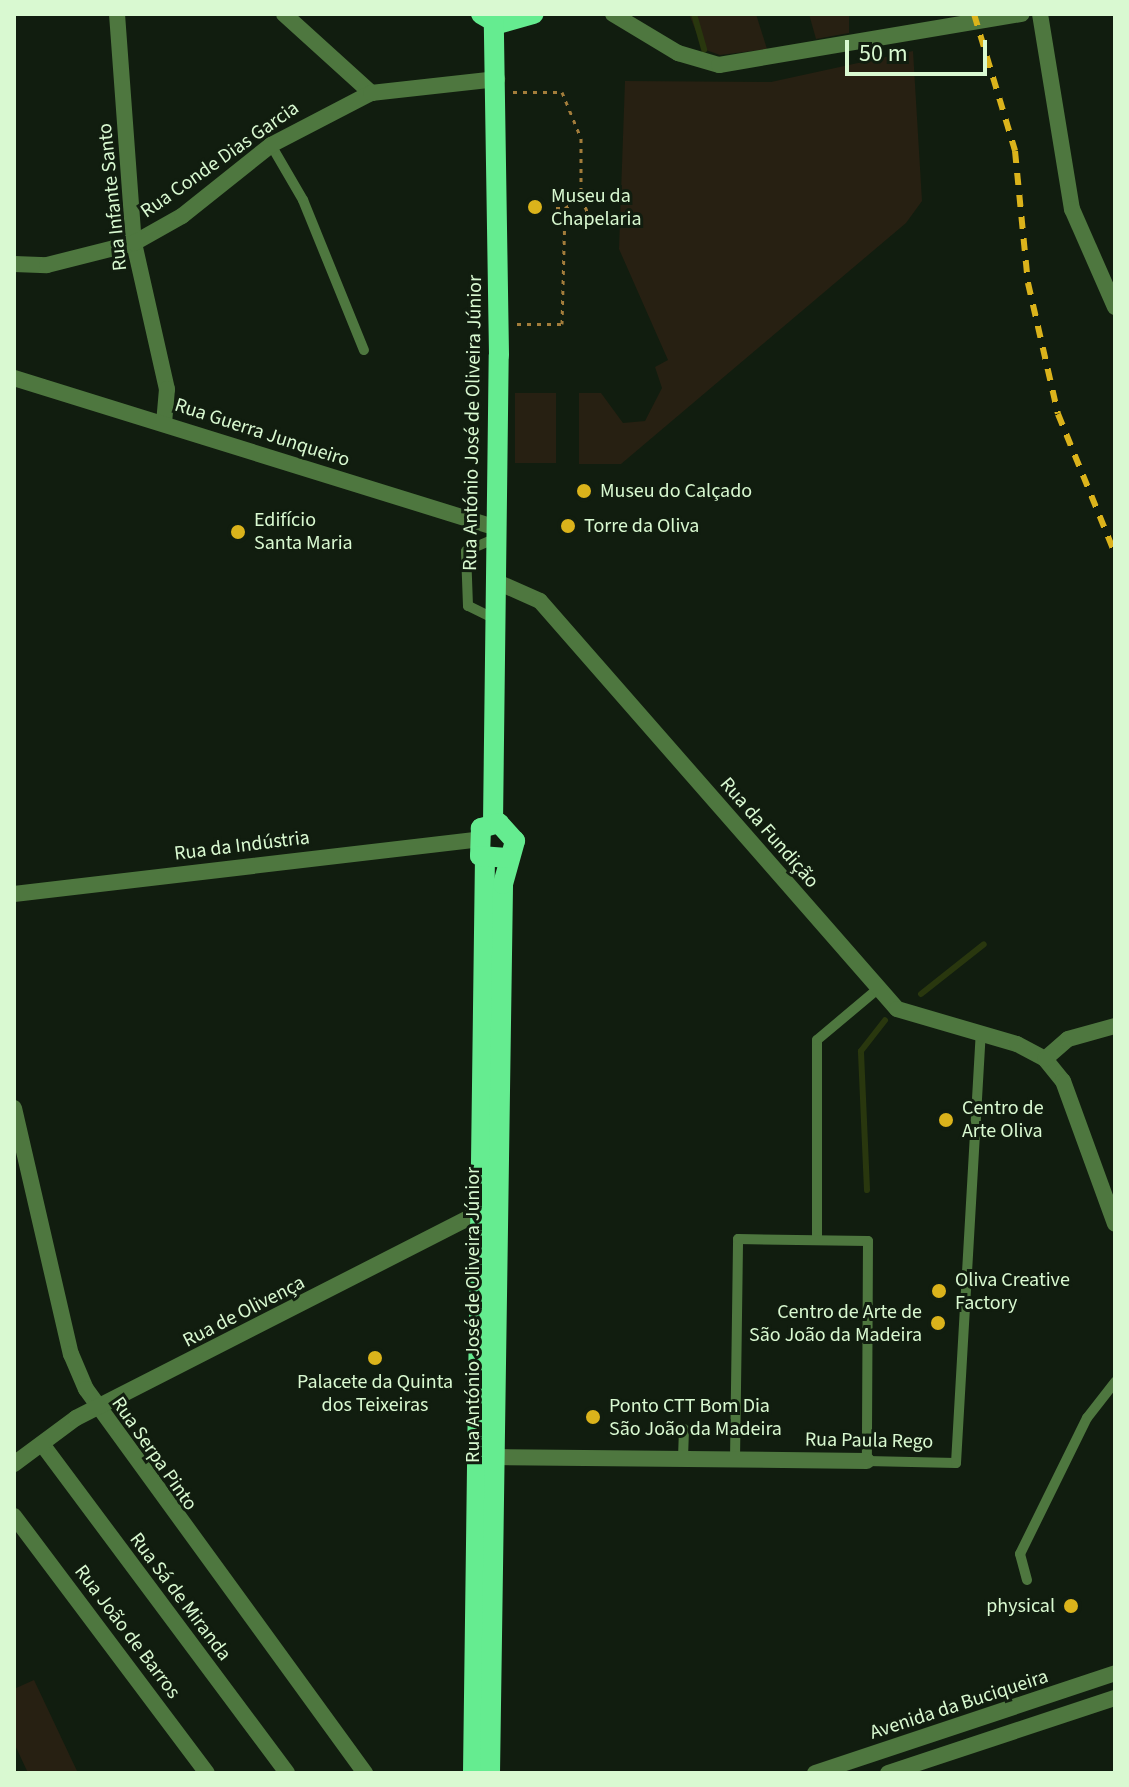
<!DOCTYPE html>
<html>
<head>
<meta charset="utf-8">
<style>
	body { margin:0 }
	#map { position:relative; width:1129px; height:1787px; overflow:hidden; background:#111d0f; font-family:"Source Sans 3",sans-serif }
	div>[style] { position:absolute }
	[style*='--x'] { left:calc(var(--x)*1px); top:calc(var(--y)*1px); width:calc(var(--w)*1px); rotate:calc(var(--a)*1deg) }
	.green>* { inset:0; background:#272012; transform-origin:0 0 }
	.stream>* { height:6px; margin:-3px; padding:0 3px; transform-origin:3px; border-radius:3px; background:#29370e }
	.path>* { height:3px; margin-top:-1.5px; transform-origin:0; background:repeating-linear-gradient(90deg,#a37d3b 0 4px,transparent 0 10px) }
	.service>* { height:10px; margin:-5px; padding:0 5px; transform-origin:5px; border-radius:5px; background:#4e773f }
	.minor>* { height:16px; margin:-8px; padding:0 8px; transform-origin:8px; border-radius:8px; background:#4e773f }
	.tertiary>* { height:16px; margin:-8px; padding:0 8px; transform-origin:8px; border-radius:8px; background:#4e773f }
	.primary>* { height:20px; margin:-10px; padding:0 10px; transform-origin:10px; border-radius:10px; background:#65ec90 }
	.rail>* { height:6px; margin-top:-3px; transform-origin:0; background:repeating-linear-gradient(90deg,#dbb31b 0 12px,transparent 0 22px) }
	.dots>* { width:22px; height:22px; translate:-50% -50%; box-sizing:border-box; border:4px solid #111d0f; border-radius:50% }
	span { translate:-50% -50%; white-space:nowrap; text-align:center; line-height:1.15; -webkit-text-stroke:6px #111d0f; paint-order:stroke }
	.street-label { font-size:20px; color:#d9f9d1 }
	.poi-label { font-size:20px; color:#d9f9d1 }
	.left { translate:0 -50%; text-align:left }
	.right { translate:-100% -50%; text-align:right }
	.frame { position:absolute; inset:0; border:16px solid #d9f9d1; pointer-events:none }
	.scale { position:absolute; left:845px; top:40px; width:142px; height:36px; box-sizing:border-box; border:4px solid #d9f9d1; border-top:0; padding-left:10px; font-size:24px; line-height:28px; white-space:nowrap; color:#d9f9d1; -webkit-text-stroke:6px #111d0f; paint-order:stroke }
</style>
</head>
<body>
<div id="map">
	<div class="green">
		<div style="clip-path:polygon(689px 14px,756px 14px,767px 49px,720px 55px,703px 49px)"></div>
		<div style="clip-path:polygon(809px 14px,849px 14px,849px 33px,816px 39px)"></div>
		<div style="clip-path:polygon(913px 51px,922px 201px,906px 223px,621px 464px,579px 464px,579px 393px,601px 393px,623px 423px,645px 421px,662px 388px,655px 367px,668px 360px,619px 249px,625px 81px,771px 82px)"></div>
		<div style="left:515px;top:393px;width:41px;height:70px"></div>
		<div style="clip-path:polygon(34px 1680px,77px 1771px,72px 1773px,28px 1773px,14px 1743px,14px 1689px)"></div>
	</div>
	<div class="stream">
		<div style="--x:694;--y:14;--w:37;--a:74"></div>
		<div style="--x:921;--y:994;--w:80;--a:-38.4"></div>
		<div style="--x:867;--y:1190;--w:139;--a:-92.5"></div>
		<div style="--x:861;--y:1051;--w:39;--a:-52"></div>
	</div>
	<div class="path">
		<div style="--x:513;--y:92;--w:49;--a:0"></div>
		<div style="--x:562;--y:92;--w:50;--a:67.6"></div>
		<div style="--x:581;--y:138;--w:60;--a:90"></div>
		<div style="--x:581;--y:198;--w:29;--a:65"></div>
		<div style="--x:556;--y:208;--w:9;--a:0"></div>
		<div style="--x:517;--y:324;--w:45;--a:0"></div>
		<div style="--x:562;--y:324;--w:116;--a:-88.5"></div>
		<div style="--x:565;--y:208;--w:19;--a:-32"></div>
	</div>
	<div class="service">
		<div style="--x:271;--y:145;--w:64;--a:59.8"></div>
		<div style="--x:303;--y:200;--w:162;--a:67.9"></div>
		<div style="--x:495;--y:619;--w:30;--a:-154"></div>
		<div style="--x:468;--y:606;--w:55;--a:-92.1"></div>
		<div style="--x:466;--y:551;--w:34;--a:-23"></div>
		<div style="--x:817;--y:1240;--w:200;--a:-90"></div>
		<div style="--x:817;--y:1040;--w:81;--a:-40"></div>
		<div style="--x:683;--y:1458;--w:29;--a:-88"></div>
		<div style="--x:735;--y:1459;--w:220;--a:-89.2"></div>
		<div style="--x:738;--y:1239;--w:130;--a:0.9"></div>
		<div style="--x:868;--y:1241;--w:220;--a:90.3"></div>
		<div style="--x:867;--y:1461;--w:89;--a:1.3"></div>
		<div style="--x:956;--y:1463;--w:431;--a:-86.7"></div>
		<div style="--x:1027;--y:1580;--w:27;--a:-105"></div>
		<div style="--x:1020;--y:1554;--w:152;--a:-63.8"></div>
		<div style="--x:1087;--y:1418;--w:46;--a:-52.1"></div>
	</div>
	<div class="minor">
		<div style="--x:117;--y:14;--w:230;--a:85.8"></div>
		<div style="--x:134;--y:243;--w:150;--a:77.3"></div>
		<div style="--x:167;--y:389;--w:33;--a:95"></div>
		<div style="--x:284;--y:14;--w:118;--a:42.2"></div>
		<div style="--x:1040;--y:14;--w:198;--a:80.7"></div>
		<div style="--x:1072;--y:209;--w:107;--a:66.3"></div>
		<div style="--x:14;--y:264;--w:33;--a:2"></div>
		<div style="--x:47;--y:265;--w:90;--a:-14.2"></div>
		<div style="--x:134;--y:243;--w:55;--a:-29.4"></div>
		<div style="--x:182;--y:216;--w:114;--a:-38.6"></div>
		<div style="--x:271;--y:145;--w:113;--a:-27.5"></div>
		<div style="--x:371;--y:93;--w:127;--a:-6.3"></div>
		<div style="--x:14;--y:378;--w:506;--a:17.25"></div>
		<div style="--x:495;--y:581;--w:49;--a:24"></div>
		<div style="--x:540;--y:601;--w:542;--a:48.81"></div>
		<div style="--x:897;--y:1009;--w:125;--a:16.3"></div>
		<div style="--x:1017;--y:1044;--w:32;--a:28"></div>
		<div style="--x:1045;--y:1059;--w:28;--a:51"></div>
		<div style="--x:1063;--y:1081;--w:152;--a:70"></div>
		<div style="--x:14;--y:894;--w:464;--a:-6.7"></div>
		<div style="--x:1045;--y:1059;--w:30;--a:-41"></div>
		<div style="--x:1068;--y:1039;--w:49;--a:-15.5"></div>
		<div style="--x:14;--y:1108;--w:253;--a:77"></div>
		<div style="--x:71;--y:1354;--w:38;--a:67"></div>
		<div style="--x:86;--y:1389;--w:475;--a:54"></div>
		<div style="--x:42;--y:1444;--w:410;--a:53.3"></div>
		<div style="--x:496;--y:1457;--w:371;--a:0.6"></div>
		<div style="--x:14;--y:1464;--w:77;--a:-36.6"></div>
		<div style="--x:76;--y:1418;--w:461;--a:-27"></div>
		<div style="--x:14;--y:1516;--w:321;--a:53.1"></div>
	</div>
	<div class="tertiary">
		<div style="--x:613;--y:14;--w:76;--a:31"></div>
		<div style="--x:678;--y:53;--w:43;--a:16.3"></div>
		<div style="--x:719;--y:65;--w:307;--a:-9.6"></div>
		<div style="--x:815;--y:1773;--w:316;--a:-18.4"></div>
		<div style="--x:888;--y:1773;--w:239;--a:-18.3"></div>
	</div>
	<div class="primary">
		<div style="--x:481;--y:14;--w:20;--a:30"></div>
		<div style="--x:498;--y:24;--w:37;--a:-16"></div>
		<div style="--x:493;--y:823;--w:468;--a:-89.3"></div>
		<div style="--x:499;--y:355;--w:332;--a:-90.9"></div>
		<div style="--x:473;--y:1773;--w:914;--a:-89.25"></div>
		<div style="--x:490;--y:1773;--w:889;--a:-89.16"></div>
		<div style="--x:503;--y:884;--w:45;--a:-74.4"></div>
		<div style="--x:515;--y:841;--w:24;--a:-132"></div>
		<div style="--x:499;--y:823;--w:19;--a:164"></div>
		<div style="--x:481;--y:828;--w:28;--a:92"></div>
		<div style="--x:480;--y:856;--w:27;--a:4"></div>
	</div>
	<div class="rail">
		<div style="--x:974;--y:14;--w:143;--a:73.3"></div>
		<div style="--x:1015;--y:151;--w:133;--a:84.4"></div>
		<div style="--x:1028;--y:283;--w:134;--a:77.1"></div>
		<div style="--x:1058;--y:414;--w:151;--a:67.8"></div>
	</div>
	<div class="dots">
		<div style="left:535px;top:207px;background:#dbb31b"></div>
		<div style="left:584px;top:491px;background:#dbb31b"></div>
		<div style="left:568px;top:526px;background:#dbb31b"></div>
		<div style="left:238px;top:532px;background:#dbb31b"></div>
		<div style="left:946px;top:1120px;background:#dbb31b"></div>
		<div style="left:939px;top:1291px;background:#dbb31b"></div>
		<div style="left:938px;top:1323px;background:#dbb31b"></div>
		<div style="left:375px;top:1358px;background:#dbb31b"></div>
		<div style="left:593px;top:1417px;background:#dbb31b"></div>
		<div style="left:1071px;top:1606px;background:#dbb31b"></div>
	</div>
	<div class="street-label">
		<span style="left:220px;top:160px;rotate:-35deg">Rua Conde Dias Garcia</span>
		<span style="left:113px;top:197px;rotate:-96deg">Rua Infante Santo</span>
		<span style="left:473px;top:423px;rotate:-89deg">Rua António José de Oliveira Júnior</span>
		<span style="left:262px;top:433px;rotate:18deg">Rua Guerra Junqueiro</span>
		<span style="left:769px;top:833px;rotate:49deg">Rua da Fundição</span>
		<span style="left:242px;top:846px;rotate:-7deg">Rua da Indústria</span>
		<span style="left:244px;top:1312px;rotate:-27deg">Rua de Olivença</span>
		<span style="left:473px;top:1315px;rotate:-90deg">Rua António José de Oliveira Júnior</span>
		<span style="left:869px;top:1441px;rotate:1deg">Rua Paula Rego</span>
		<span style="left:154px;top:1454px;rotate:55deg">Rua Serpa Pinto</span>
		<span style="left:180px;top:1597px;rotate:53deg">Rua Sá de Miranda</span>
		<span style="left:127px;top:1632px;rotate:53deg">Rua João de Barros</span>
		<span style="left:959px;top:1705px;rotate:-18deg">Avenida da Buciqueira</span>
	</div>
	<div class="poi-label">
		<span class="left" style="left:551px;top:208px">Museu da<br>Chapelaria</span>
		<span class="left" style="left:600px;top:491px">Museu do Calçado</span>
		<span class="left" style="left:254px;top:532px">Edifício<br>Santa Maria</span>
		<span class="left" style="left:584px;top:526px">Torre da Oliva</span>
		<span class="left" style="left:962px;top:1120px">Centro de<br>Arte Oliva</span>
		<span class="left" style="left:955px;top:1292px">Oliva Creative<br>Factory</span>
		<span class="right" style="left:922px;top:1324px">Centro de Arte de<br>São João da Madeira</span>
		<span style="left:375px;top:1394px">Palacete da Quinta<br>dos Teixeiras</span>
		<span class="left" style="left:609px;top:1418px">Ponto CTT Bom Dia<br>São João da Madeira</span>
		<span class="right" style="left:1055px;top:1606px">physical</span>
	</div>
	<div class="frame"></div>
	<div class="scale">50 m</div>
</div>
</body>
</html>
